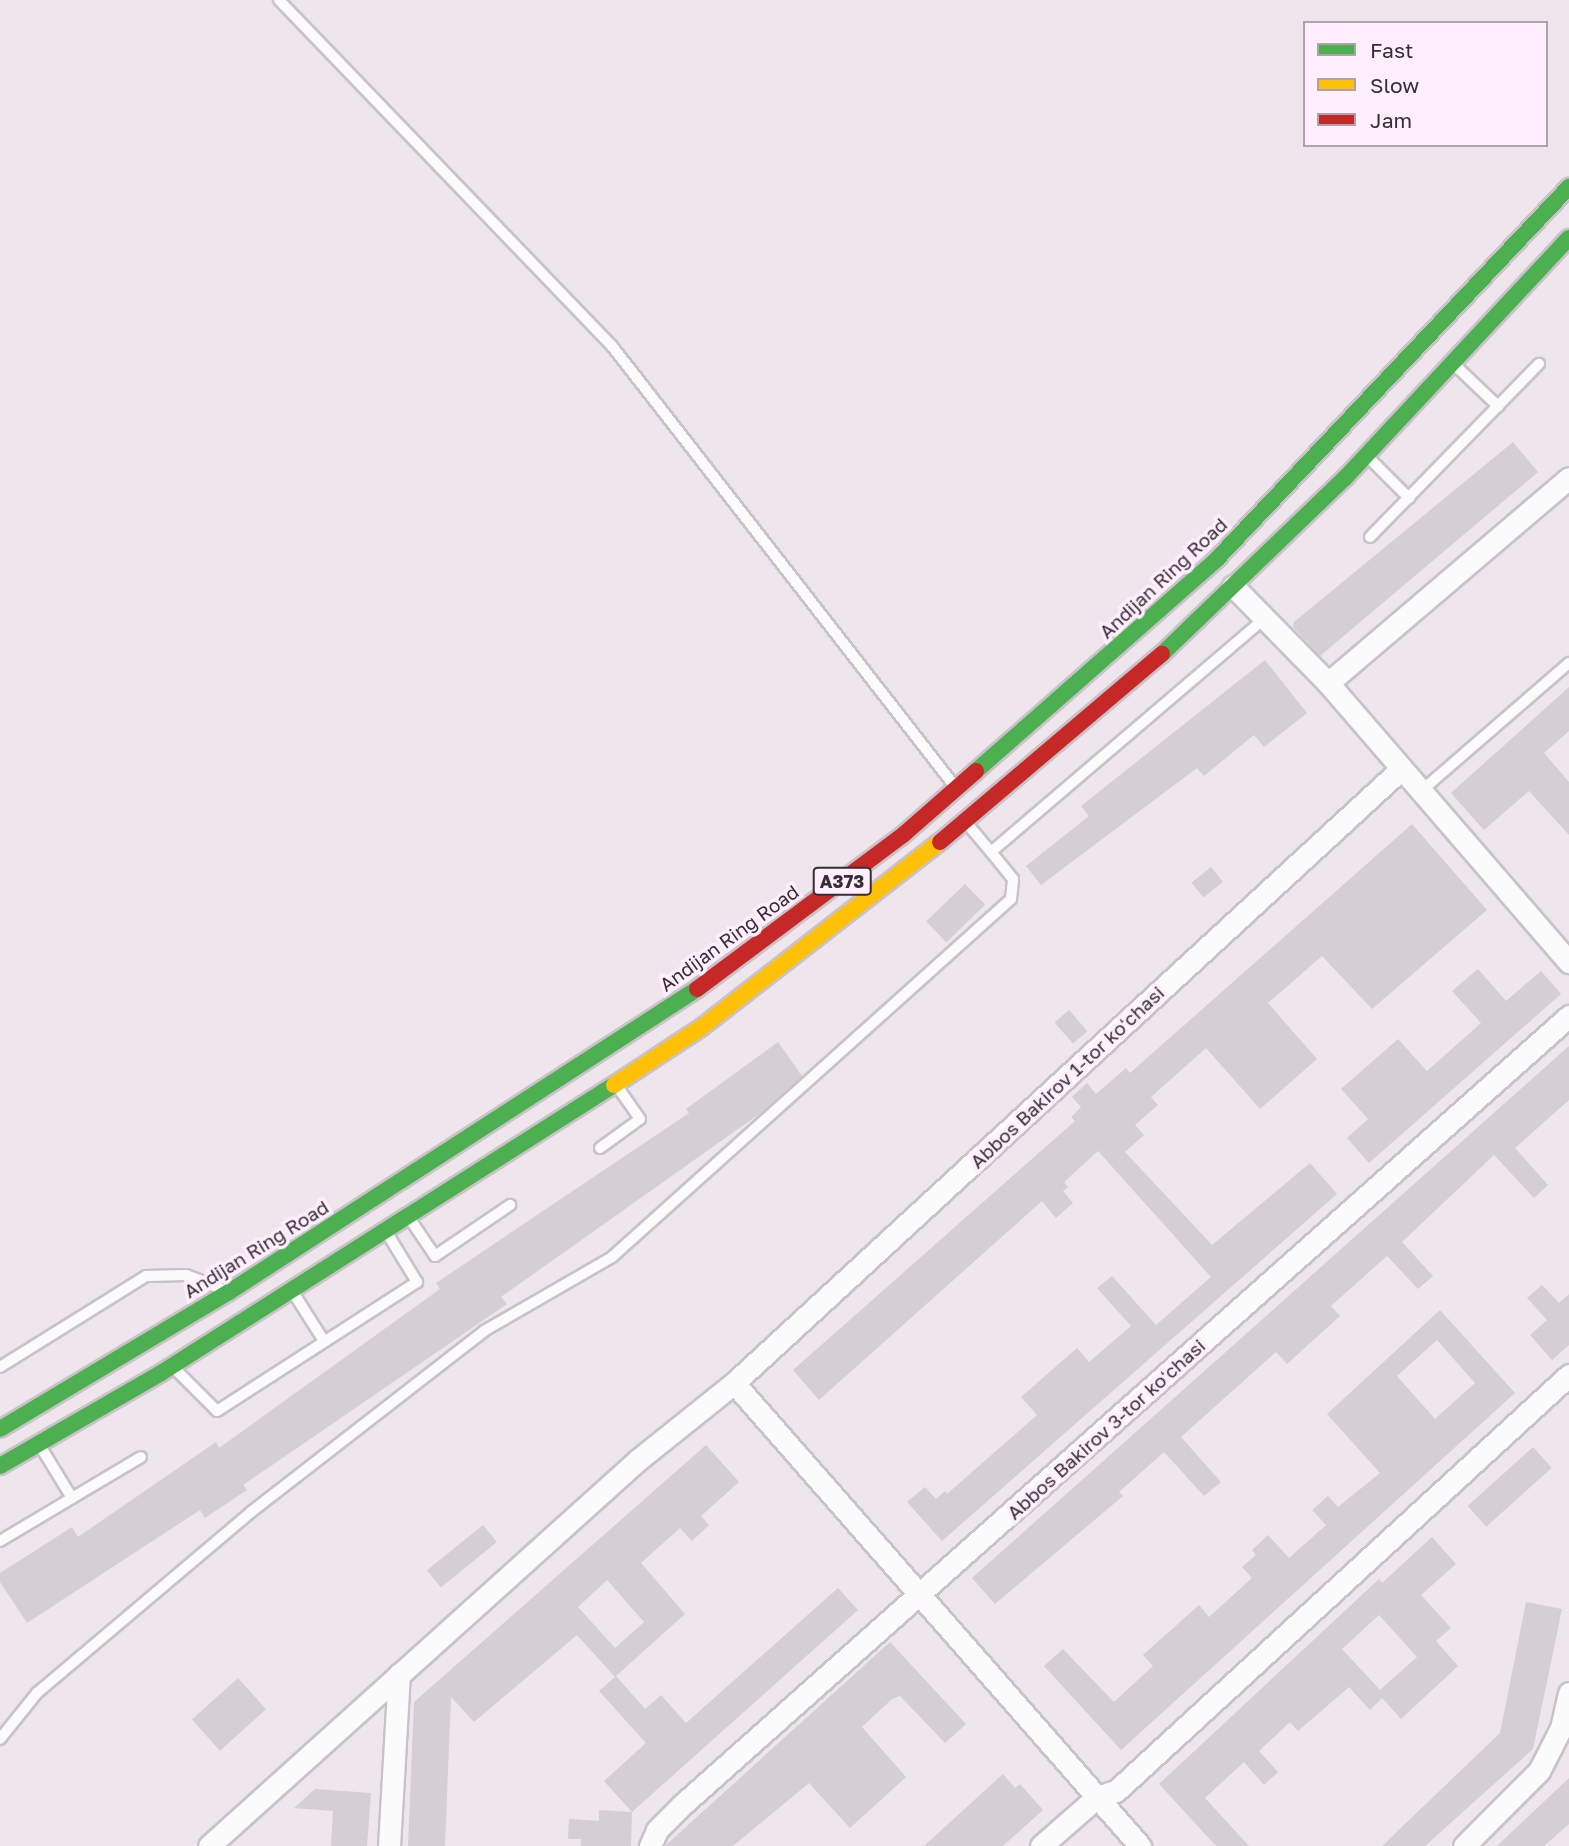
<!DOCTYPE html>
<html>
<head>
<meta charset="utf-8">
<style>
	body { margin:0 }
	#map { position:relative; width:1569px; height:1846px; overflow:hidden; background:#eee5ed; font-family:"Golos Text",sans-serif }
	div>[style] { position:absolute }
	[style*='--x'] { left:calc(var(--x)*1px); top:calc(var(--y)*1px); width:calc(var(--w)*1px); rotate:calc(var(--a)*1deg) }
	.building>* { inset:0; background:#d5ced4; transform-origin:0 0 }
	.roads { filter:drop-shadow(2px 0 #c9c2c8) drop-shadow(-2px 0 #c9c2c8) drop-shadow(0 2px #c9c2c8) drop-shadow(0 -2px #c9c2c8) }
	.lane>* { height:10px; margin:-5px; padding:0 5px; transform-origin:5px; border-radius:5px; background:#fcfbfc }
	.street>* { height:21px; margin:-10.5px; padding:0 10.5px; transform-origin:10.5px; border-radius:10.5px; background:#fcfbfc }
	.fast>* { height:16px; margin:-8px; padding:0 8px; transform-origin:8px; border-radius:8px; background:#4caf50 }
	.slow>* { height:16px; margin:-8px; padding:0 8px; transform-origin:8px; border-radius:8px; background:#ffc107 }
	.jam>* { height:16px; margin:-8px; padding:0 8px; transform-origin:8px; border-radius:8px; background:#c62828 }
	span { translate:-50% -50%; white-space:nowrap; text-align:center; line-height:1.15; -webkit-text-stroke:7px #ffeefd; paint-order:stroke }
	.shield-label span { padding:2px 5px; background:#ffeefd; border:2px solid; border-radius:5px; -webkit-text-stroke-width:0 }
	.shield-label { font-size:18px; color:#352f34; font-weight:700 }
	.street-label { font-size:19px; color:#352f34 }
	.legend { position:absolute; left:1303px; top:21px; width:245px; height:126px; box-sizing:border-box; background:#ffeefd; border:2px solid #aea2ad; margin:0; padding:9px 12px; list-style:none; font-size:21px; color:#352f34 }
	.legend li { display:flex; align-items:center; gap:14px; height:35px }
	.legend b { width:35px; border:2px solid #aea2ad }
</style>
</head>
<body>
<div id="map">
	<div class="building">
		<div style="clip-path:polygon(1513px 442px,1538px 472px,1320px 656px,1293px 627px,1294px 622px)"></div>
		<div style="clip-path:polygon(1265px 660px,1307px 713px,1264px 747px,1254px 735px,1204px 776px,1197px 768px,1041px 885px,1026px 866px,1089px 816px,1081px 806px)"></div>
		<div style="clip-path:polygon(1569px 687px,1569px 731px,1544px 753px,1569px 782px,1569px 835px,1529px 791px,1484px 830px,1451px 793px)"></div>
		<div style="clip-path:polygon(1412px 824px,1487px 910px,1372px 1009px,1322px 956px,1268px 1003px,1317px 1059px,1260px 1109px,1206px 1048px,1151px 1097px,1158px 1105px,1135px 1125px,1144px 1135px,1125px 1152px,1212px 1245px,1310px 1163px,1337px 1194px,942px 1541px,907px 1502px,925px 1487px,936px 1499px,945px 1491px,947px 1494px,1037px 1415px,1021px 1397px,1077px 1348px,1089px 1362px,1131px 1326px,1097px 1288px,1112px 1276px,1156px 1325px,1211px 1277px,1098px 1151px,1064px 1182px,1068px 1187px,1063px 1191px,1073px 1203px,1056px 1218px,1042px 1201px,819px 1400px,793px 1370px,1075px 1121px,1071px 1117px,1081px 1107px,1072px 1097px,1087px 1083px,1096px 1094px,1126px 1068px,1130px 1073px)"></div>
		<div style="left:1211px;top:867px;width:19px;height:25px;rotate:51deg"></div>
		<div style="left:965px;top:884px;width:29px;height:54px;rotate:46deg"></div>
		<div style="clip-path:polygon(1478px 969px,1506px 1001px,1541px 971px,1561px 994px,1369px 1163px,1347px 1138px,1368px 1119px,1341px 1089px,1398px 1039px,1427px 1071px,1481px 1023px,1452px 991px)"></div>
		<div style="left:1069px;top:1010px;width:28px;height:19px;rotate:49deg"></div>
		<div style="clip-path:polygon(778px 1042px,802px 1076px,762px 1112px,501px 1297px,507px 1304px,243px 1485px,247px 1490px,205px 1518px,200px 1510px,27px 1623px,0 1582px,0 1573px,72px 1527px,78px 1537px,216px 1442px,219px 1448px,440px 1289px,436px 1283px,689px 1113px,686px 1109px)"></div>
		<div style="clip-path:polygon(1569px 1046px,1569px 1100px,1515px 1148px,1548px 1185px,1534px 1198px,1494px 1155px,1402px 1242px,1433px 1276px,1418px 1289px,1387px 1256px,1331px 1306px,1340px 1316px,1287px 1364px,1276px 1352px,1181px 1437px,1221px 1482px,1204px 1496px,1164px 1452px,1119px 1492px,1123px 1496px,995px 1604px,972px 1578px)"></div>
		<div style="clip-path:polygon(1542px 1285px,1559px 1303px,1569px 1294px,1569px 1345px,1552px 1360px,1530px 1335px,1547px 1320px,1527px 1298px)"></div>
		<div style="clip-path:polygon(evenodd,1440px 1310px,1515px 1393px,1121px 1750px,1044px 1666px,1063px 1649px,1114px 1702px,1153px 1666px,1143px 1655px,1199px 1605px,1209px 1617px,1252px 1578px,1242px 1567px,1256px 1555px,1252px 1550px,1268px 1535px,1289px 1558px,1326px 1525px,1312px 1510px,1328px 1496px,1338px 1507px,1380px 1473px,1327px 1414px,1440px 1310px,1437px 1340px,1475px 1383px,1435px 1419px,1397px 1376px,1437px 1340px)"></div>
		<div style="clip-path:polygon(evenodd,706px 1445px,739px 1482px,701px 1516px,709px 1525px,692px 1541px,680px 1528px,641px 1563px,685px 1614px,616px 1676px,645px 1709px,661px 1695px,686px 1723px,838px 1588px,858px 1610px,632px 1812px,604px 1781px,646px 1743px,599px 1691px,615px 1677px,577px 1635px,474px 1722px,451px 1697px,445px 1846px,408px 1846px,414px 1702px,706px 1445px,607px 1580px,644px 1622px,615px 1648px,578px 1607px,607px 1580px)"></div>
		<div style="left:1533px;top:1447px;width:28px;height:88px;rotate:48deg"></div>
		<div style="left:483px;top:1525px;width:22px;height:72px;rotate:51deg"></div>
		<div style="clip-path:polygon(evenodd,1432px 1537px,1456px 1564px,1421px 1595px,1451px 1628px,1436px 1641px,1458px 1666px,1401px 1719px,1382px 1698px,1370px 1710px,1349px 1687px,1298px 1731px,1290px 1722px,1259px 1751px,1278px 1772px,1264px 1785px,1244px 1762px,1205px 1798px,1249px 1846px,1216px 1846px,1159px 1784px,1379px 1579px,1382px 1583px,1432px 1537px,1379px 1615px,1417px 1657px,1380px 1690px,1342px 1649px,1379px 1615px)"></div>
		<div style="clip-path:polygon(1526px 1602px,1562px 1609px,1533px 1749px,1425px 1846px,1382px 1846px,1500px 1733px)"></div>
		<div style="clip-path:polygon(890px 1642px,966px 1724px,945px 1743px,900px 1696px,892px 1699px,862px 1727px,906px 1777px,850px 1828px,809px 1783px,733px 1846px,665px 1846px)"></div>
		<div style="left:238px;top:1678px;width:42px;height:62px;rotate:48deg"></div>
		<div style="clip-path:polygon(1003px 1774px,1015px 1788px,1020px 1784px,1043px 1810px,1003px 1846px,924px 1846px)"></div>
		<div style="clip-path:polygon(1569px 1778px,1569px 1824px,1544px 1846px,1497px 1846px)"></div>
		<div style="clip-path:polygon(315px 1789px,371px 1793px,367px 1846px,331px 1846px,333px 1811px,294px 1808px)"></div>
		<div style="clip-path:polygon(599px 1810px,632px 1812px,631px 1846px,581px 1846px,581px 1839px,568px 1839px,569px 1819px,599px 1821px)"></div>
	</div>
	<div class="roads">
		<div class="lane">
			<div style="--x:279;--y:0;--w:480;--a:46.1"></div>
			<div style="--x:612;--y:346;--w:555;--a:52.1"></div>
			<div style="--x:1457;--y:367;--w:57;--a:43.6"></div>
			<div style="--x:1371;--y:460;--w:54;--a:45"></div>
			<div style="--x:1370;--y:537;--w:242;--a:-45.7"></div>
			<div style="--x:1420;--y:792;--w:197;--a:-40.9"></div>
			<div style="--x:970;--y:827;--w:33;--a:50"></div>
			<div style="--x:600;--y:1148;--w:49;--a:-35.9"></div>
			<div style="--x:640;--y:1119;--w:37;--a:-125"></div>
			<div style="--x:412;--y:1222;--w:41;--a:55.9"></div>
			<div style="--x:435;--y:1256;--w:91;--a:-34.2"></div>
			<div style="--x:296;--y:1297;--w:52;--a:57.5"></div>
			<div style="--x:0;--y:1367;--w:172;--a:-31.9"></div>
			<div style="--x:146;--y:1276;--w:40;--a:-1.4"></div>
			<div style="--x:186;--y:1275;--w:36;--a:21"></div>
			<div style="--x:176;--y:1370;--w:58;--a:45"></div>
			<div style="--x:217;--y:1411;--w:238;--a:-32.8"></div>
			<div style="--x:417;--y:1282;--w:52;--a:-121.5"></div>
			<div style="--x:42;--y:1449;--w:57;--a:58.5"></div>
			<div style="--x:72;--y:1498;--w:80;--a:-30.7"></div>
			<div style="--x:0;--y:1541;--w:84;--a:-30.8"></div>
			<div style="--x:0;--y:1739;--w:59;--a:-51.2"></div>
			<div style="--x:37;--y:1693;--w:280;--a:-40.2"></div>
			<div style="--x:251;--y:1512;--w:295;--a:-37.8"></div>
			<div style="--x:484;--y:1331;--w:148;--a:-30"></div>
			<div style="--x:612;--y:1257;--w:536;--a:-41.9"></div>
			<div style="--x:1011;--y:899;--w:20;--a:-84"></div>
			<div style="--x:1013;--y:879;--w:35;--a:-129"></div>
			<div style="--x:991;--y:852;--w:360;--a:-40.5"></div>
		</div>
		<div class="street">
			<div style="--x:1233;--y:586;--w:136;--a:45.6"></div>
			<div style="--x:1328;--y:683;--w:369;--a:49.2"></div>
			<div style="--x:1328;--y:683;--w:316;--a:-40.4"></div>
			<div style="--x:734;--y:1383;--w:616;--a:48.75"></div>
			<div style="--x:209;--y:1846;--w:577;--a:-41.98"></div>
			<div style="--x:638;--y:1460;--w:123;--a:-38.7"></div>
			<div style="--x:734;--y:1383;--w:905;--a:-42.63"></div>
			<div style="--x:389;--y:1846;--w:172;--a:-86.7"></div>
			<div style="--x:650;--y:1846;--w:17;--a:-66"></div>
			<div style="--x:657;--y:1830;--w:37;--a:-45"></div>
			<div style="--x:683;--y:1804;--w:1186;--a:-41.65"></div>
			<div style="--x:1041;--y:1846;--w:74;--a:-41.2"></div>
			<div style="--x:1097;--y:1797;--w:20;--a:-18"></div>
			<div style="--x:1116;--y:1791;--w:615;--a:-42.56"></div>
			<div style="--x:1464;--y:1846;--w:106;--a:-45"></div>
			<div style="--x:1539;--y:1771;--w:48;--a:-62.9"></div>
			<div style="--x:1561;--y:1728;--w:36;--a:-77"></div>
		</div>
		<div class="fast">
			<div style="--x:1162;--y:654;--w:254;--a:-43.9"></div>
			<div style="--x:1345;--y:478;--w:328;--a:-47"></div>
			<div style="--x:976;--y:771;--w:320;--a:-41.3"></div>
			<div style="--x:1216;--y:560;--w:514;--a:-46.58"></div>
			<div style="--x:0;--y:1429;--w:267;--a:-30.9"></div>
			<div style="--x:229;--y:1292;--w:558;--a:-32.92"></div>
			<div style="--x:0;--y:1466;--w:186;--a:-30"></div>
			<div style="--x:161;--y:1373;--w:537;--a:-32.45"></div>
		</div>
		<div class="slow">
			<div style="--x:614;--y:1085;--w:105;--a:-33.4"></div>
			<div style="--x:702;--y:1027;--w:301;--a:-37.9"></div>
		</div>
		<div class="jam">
			<div style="--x:940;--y:842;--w:291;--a:-40.3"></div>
			<div style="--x:697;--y:989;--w:257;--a:-36.8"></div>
			<div style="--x:903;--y:835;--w:97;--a:-41.2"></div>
		</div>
	</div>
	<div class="shield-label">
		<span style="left:842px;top:881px">A373</span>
	</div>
	<div class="street-label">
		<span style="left:1163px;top:578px;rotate:-43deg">Andijan Ring Road</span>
		<span style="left:729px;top:938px;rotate:-36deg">Andijan Ring Road</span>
		<span style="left:1067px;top:1077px;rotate:-43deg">Abbos Bakirov 1-tor koʻchasi</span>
		<span style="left:256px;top:1249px;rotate:-32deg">Andijan Ring Road</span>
		<span style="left:1106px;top:1429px;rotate:-42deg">Abbos Bakirov 3-tor koʻchasi</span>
	</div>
	<ul class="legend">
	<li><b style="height:9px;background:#4caf50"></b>Fast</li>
	<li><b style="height:9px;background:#ffc107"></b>Slow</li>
	<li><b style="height:9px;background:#c62828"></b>Jam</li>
	</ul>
</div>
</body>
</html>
